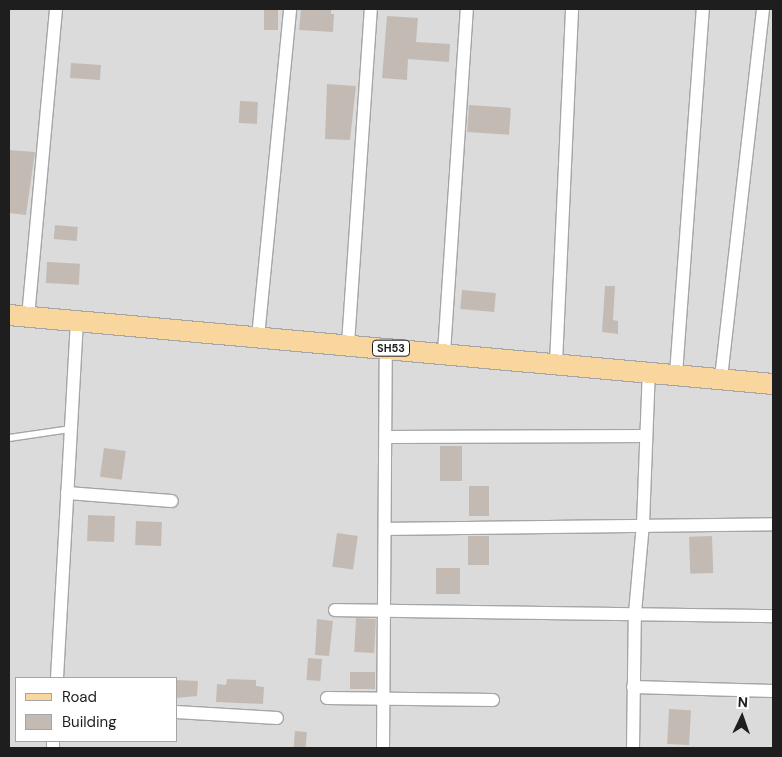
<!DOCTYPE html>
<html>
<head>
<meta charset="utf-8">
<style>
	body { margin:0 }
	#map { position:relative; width:782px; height:757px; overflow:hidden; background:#eeebe4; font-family:"DM Sans",sans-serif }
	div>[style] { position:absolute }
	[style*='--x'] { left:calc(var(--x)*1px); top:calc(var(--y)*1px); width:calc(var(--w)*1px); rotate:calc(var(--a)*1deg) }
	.residential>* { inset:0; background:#dcdbdb }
	.building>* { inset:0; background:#c3bbb3; transform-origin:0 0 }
	.roads { filter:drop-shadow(1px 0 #a5a5a5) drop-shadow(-1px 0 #a5a5a5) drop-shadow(0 1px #a5a5a5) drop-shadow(0 -1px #a5a5a5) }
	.service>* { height:6px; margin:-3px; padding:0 3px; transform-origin:3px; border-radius:3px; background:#fff }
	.minor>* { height:12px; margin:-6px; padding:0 6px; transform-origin:6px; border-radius:6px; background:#fff }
	.primary>* { height:20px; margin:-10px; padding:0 10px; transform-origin:10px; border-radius:10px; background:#f9d69e }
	span { translate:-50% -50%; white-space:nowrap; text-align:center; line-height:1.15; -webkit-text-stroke:4px #fff; paint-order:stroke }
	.shield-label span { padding:1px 4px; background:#fff; border:1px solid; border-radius:4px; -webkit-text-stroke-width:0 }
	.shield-label { font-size:11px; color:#1e1e1e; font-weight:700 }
	.frame { position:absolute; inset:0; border:10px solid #1e1e1e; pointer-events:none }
	.legend { position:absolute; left:15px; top:677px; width:162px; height:65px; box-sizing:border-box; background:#fff; border:1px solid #a5a5a5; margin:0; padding:6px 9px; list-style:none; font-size:15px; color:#1e1e1e }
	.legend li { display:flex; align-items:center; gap:10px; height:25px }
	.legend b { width:25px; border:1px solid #a5a5a5 }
	.north { position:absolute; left:717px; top:692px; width:50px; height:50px; -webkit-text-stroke:4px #fff; paint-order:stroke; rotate:3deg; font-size:14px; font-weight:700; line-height:20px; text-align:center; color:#1e1e1e }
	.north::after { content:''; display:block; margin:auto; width:18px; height:22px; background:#1e1e1e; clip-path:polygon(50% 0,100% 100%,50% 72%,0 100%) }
</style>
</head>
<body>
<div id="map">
	<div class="residential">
		<div style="clip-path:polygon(evenodd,9px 9px,773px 9px,773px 748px,9px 748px,9px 9px,16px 678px,176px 678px,176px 741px,16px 741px,16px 678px)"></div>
	</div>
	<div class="building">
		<div style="left:264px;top:9px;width:14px;height:21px"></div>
		<div style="clip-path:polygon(301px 9px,331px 9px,331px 14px,334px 14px,333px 32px,299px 30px)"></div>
		<div style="clip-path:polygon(387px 16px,418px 18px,416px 42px,450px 44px,449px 62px,408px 59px,407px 80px,382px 78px)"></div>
		<div style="left:71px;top:63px;width:30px;height:15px;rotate:4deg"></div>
		<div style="clip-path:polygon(327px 84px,356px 86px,350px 140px,325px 139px)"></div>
		<div style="left:240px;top:101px;width:18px;height:22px;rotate:3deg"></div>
		<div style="left:469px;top:105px;width:42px;height:27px;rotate:4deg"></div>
		<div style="clip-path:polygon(9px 150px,35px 152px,26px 215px,9px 213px)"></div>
		<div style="left:55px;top:225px;width:23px;height:14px;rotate:5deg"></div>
		<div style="left:47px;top:262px;width:33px;height:21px;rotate:3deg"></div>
		<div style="clip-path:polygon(605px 286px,615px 286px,613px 320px,618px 321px,618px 334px,602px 332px)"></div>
		<div style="left:462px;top:290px;width:34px;height:19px;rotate:5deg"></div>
		<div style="left:440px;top:446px;width:22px;height:35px"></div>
		<div style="left:104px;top:448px;width:22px;height:29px;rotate:8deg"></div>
		<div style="left:469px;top:486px;width:20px;height:30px"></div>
		<div style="left:88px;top:515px;width:27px;height:26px;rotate:2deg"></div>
		<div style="left:136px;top:521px;width:26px;height:24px;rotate:2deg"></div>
		<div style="left:337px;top:533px;width:21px;height:34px;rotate:8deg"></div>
		<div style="left:468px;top:536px;width:21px;height:29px"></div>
		<div style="left:712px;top:536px;width:37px;height:23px;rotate:88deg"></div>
		<div style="left:436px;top:568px;width:24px;height:26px"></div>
		<div style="left:356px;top:618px;width:20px;height:34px;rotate:3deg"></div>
		<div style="clip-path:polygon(317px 619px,333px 621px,329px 656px,315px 655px)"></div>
		<div style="left:308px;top:658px;width:14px;height:22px;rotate:4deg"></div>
		<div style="left:350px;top:672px;width:25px;height:17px"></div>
		<div style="clip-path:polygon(227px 679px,256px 680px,256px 686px,264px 687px,263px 704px,216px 702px,217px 684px,226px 685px)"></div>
		<div style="clip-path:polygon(176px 680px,198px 681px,197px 696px,176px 698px)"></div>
		<div style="left:669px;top:709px;width:22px;height:35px;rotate:3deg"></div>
		<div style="left:295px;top:731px;width:12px;height:17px;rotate:5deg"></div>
	</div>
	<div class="roads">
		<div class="service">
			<div style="--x:9;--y:438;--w:63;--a:-8.3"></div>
		</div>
		<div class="minor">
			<div style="--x:28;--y:317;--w:309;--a:-84.8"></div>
			<div style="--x:258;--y:337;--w:330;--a:-84.4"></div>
			<div style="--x:348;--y:344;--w:336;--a:-86.1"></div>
			<div style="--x:444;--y:353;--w:345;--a:-86.2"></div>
			<div style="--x:556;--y:363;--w:354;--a:-87.4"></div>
			<div style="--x:676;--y:374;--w:366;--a:-85.8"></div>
			<div style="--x:721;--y:378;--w:371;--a:-83.5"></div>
			<div style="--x:386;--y:437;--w:260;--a:-0.2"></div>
			<div style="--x:67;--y:493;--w:105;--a:4.4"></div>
			<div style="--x:386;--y:529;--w:387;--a:-0.7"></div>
			<div style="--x:335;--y:610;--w:438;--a:0.8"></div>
			<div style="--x:57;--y:678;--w:358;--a:-86.8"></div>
			<div style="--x:633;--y:687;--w:140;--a:1.6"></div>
			<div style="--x:327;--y:698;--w:166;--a:0.7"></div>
			<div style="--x:176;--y:712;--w:101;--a:3.4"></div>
			<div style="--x:53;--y:748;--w:7;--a:-90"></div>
			<div style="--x:383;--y:748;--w:400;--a:-89.6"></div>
			<div style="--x:633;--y:748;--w:135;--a:-89.2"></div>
			<div style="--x:635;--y:613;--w:89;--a:-84.9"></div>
			<div style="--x:643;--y:524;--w:153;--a:-87.8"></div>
		</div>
		<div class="primary">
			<div style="--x:9;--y:315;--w:767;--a:5.16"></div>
		</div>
	</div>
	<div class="shield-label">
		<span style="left:391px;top:348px">SH53</span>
	</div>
	<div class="frame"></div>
	<ul class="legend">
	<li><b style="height:6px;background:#f9d69e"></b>Road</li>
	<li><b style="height:14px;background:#c3bbb3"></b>Building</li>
	</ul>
	<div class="north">N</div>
</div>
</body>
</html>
